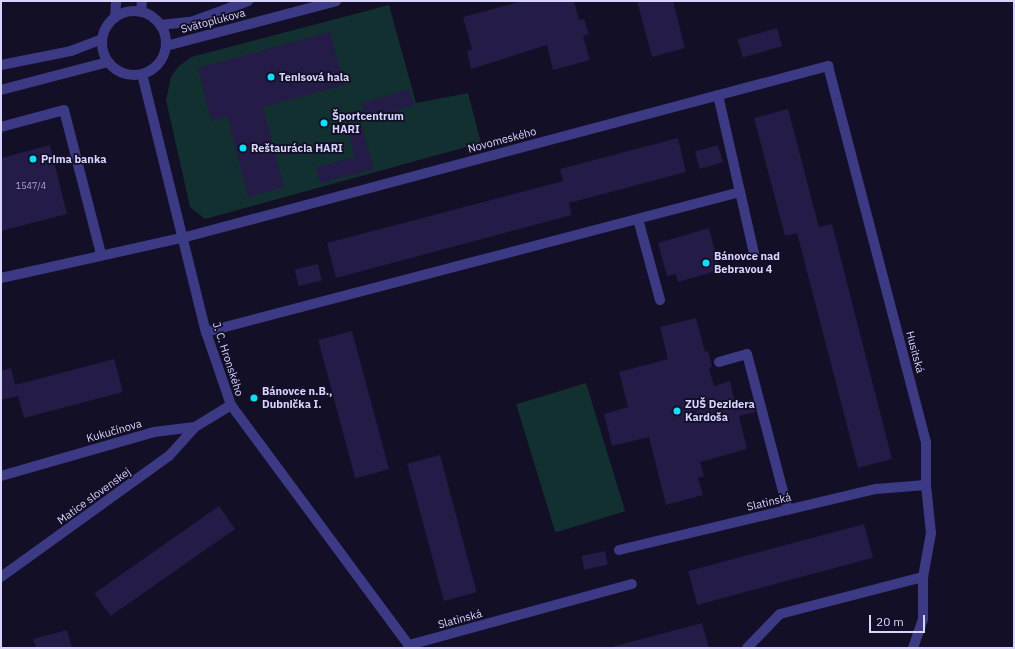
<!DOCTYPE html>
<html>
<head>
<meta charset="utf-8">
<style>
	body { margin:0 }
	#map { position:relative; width:1015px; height:649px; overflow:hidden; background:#130f26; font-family:"IBM Plex Sans",sans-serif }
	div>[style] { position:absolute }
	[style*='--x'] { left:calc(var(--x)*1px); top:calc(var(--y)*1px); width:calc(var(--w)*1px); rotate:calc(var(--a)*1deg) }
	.green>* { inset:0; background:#12302f; transform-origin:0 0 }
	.building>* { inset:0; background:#241b47; transform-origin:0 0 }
	.service>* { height:10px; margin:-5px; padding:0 5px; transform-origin:5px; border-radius:5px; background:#3d3a85 }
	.minor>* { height:10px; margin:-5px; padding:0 5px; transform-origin:5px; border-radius:5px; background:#3d3a85 }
	.minor>.ring { margin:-5px; padding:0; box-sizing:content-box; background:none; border:10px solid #3d3a85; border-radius:50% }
	.dots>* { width:11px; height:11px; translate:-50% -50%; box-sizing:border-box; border:2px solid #130f26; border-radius:50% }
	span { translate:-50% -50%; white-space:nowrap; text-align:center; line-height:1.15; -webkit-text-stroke:3.5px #130f26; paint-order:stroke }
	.number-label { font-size:9px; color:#aca6d1 }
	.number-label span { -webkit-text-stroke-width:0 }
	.street-label { font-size:11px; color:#d9d4ff }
	.poi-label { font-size:11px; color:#d9d4ff; font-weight:700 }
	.left { translate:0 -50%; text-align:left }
	.frame { position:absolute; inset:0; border:2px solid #d9d4ff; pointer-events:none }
	.scale { position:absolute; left:869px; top:615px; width:56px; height:18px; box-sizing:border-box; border:2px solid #d9d4ff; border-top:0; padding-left:5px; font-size:12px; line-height:14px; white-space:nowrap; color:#d9d4ff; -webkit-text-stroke:3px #130f26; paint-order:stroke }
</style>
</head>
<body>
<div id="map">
	<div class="green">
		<div style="clip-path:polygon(389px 5px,416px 103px,468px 93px,481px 143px,205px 219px,190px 207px,166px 100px,171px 77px,178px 67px,191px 57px)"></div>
		<div style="left:586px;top:383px;width:134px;height:73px;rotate:73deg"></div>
	</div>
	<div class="building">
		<div style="clip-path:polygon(523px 1px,574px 1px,579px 20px,584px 19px,589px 34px,583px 36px,590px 60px,553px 70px,547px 45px,471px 69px,467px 51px,472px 49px,463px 17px)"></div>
		<div style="clip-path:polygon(637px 1px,673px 1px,685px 48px,652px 57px)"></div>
		<div style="left:777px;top:28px;width:19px;height:41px;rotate:74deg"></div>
		<div style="clip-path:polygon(330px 32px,344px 85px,263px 107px,284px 187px,248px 197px,227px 116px,211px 121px,198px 68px)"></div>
		<div style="left:409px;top:89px;width:17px;height:50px;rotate:73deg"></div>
		<div style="clip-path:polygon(788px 109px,819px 227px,832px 224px,892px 459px,858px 468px,797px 233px,785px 236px,754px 118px)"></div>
		<div style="clip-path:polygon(362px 126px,374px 169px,320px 183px,316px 167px,355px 157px,348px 129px)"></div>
		<div style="clip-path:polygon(678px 138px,686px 172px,569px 203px,572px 215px,336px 278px,327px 243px,563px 181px,560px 169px)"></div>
		<div style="clip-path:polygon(50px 145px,67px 214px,1px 231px,1px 158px)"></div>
		<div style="left:718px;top:145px;width:18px;height:24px;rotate:74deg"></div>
		<div style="clip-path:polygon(709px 228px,720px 270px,678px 282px,676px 274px,667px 276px,658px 243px)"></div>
		<div style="left:318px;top:264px;width:17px;height:24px;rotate:77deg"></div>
		<div style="clip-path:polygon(696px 318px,705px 352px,708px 351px,712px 367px,709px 368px,714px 386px,730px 381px,735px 403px,751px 399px,755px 412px,739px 416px,747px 449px,700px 462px,704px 476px,698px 478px,703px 495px,666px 505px,649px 437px,612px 446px,604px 414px,628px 407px,619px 372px,668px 359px,660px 327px)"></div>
		<div style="left:352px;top:331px;width:143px;height:35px;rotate:75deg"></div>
		<div style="clip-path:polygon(114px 359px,123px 392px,24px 418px,18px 396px,1px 400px,1px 371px,11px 368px,15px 385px)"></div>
		<div style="left:440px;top:455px;width:142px;height:34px;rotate:75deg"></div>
		<div style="left:219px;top:506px;width:28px;height:152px;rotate:55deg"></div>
		<div style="left:864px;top:524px;width:35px;height:182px;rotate:75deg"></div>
		<div style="left:605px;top:551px;width:14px;height:24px;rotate:78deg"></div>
		<div style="clip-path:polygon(702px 623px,709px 648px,608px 648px)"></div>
		<div style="clip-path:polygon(67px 630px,72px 648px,36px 648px,33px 639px)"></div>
	</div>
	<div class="service">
		<div style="--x:141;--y:12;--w:11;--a:-85"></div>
		<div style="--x:115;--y:17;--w:16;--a:-86"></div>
		<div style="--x:718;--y:95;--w:162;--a:77.2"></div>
		<div style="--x:1;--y:127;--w:65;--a:-15.1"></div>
		<div style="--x:64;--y:110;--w:149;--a:75.6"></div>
		<div style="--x:638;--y:219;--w:84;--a:74.8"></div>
		<div style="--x:1;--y:278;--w:185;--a:-12.5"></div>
		<div style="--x:206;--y:332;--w:552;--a:-14.69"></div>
		<div style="--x:719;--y:362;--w:29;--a:-16"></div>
		<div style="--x:747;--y:354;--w:161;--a:75.3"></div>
	</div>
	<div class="minor">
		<div class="ring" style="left:102px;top:11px;width:54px;height:54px"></div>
		<div style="--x:160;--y:25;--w:31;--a:-6"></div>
		<div style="--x:191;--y:22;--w:61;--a:-20.2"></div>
		<div style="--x:166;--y:46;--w:176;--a:-14.8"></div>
		<div style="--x:1;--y:65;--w:71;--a:-11.3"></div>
		<div style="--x:71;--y:51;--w:33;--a:-21"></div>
		<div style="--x:142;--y:74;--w:266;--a:76.1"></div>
		<div style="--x:206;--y:332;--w:77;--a:71.1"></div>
		<div style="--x:231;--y:405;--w:302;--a:53.5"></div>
		<div style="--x:1;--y:90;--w:111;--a:-14.7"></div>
		<div style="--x:182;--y:238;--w:669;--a:-14.91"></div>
		<div style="--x:828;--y:66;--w:389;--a:75.4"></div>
		<div style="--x:926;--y:442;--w:43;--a:90"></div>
		<div style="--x:926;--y:485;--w:48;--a:84.1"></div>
		<div style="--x:931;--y:533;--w:45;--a:100.3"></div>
		<div style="--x:923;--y:577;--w:42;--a:90"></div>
		<div style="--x:923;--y:619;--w:31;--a:109"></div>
		<div style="--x:1;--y:476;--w:159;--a:-16"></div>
		<div style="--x:154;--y:432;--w:41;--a:-7"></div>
		<div style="--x:195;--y:427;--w:42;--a:-31.4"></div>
		<div style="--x:619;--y:550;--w:264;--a:-13.4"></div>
		<div style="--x:876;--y:489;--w:50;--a:-4.6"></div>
		<div style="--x:1;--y:577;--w:207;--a:-35.8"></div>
		<div style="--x:169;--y:456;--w:39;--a:-48"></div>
		<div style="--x:409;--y:645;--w:231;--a:-15.3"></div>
		<div style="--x:747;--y:648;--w:47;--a:-45.9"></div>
		<div style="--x:780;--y:614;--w:148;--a:-14.5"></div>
	</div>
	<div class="dots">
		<div style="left:271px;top:77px;background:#00e5ff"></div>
		<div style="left:324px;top:123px;background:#00e5ff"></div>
		<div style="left:243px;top:148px;background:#00e5ff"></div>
		<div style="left:33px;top:159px;background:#00e5ff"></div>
		<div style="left:706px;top:263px;background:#00e5ff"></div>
		<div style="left:254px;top:398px;background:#00e5ff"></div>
		<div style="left:677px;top:411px;background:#00e5ff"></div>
	</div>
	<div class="number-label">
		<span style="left:31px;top:186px">1547/4</span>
	</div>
	<div class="street-label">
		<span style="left:213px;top:21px;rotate:-15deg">Svätoplukova</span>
		<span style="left:502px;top:140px;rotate:-15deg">Novomeského</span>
		<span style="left:915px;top:352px;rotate:75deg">Husitská</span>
		<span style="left:228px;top:359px;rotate:72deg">J. C. Hronského</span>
		<span style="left:114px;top:431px;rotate:-16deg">Kukučínova</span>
		<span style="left:94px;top:496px;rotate:-36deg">Matice slovenskej</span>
		<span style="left:769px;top:502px;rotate:-13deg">Slatinská</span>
		<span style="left:460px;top:619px;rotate:-15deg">Slatinská</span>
	</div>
	<div class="poi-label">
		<span class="left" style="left:279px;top:77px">Tenisová hala</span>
		<span class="left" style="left:332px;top:123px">Športcentrum<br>HARI</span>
		<span class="left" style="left:251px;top:148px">Reštaurácia HARI</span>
		<span class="left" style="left:41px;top:159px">Prima banka</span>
		<span class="left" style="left:714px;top:263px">Bánovce nad<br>Bebravou 4</span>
		<span class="left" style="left:262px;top:398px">Bánovce n.B.,<br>Dubnička I.</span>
		<span class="left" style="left:685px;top:411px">ZUŠ Dezidera<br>Kardoša</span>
	</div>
	<div class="frame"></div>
	<div class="scale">20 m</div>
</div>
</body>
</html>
